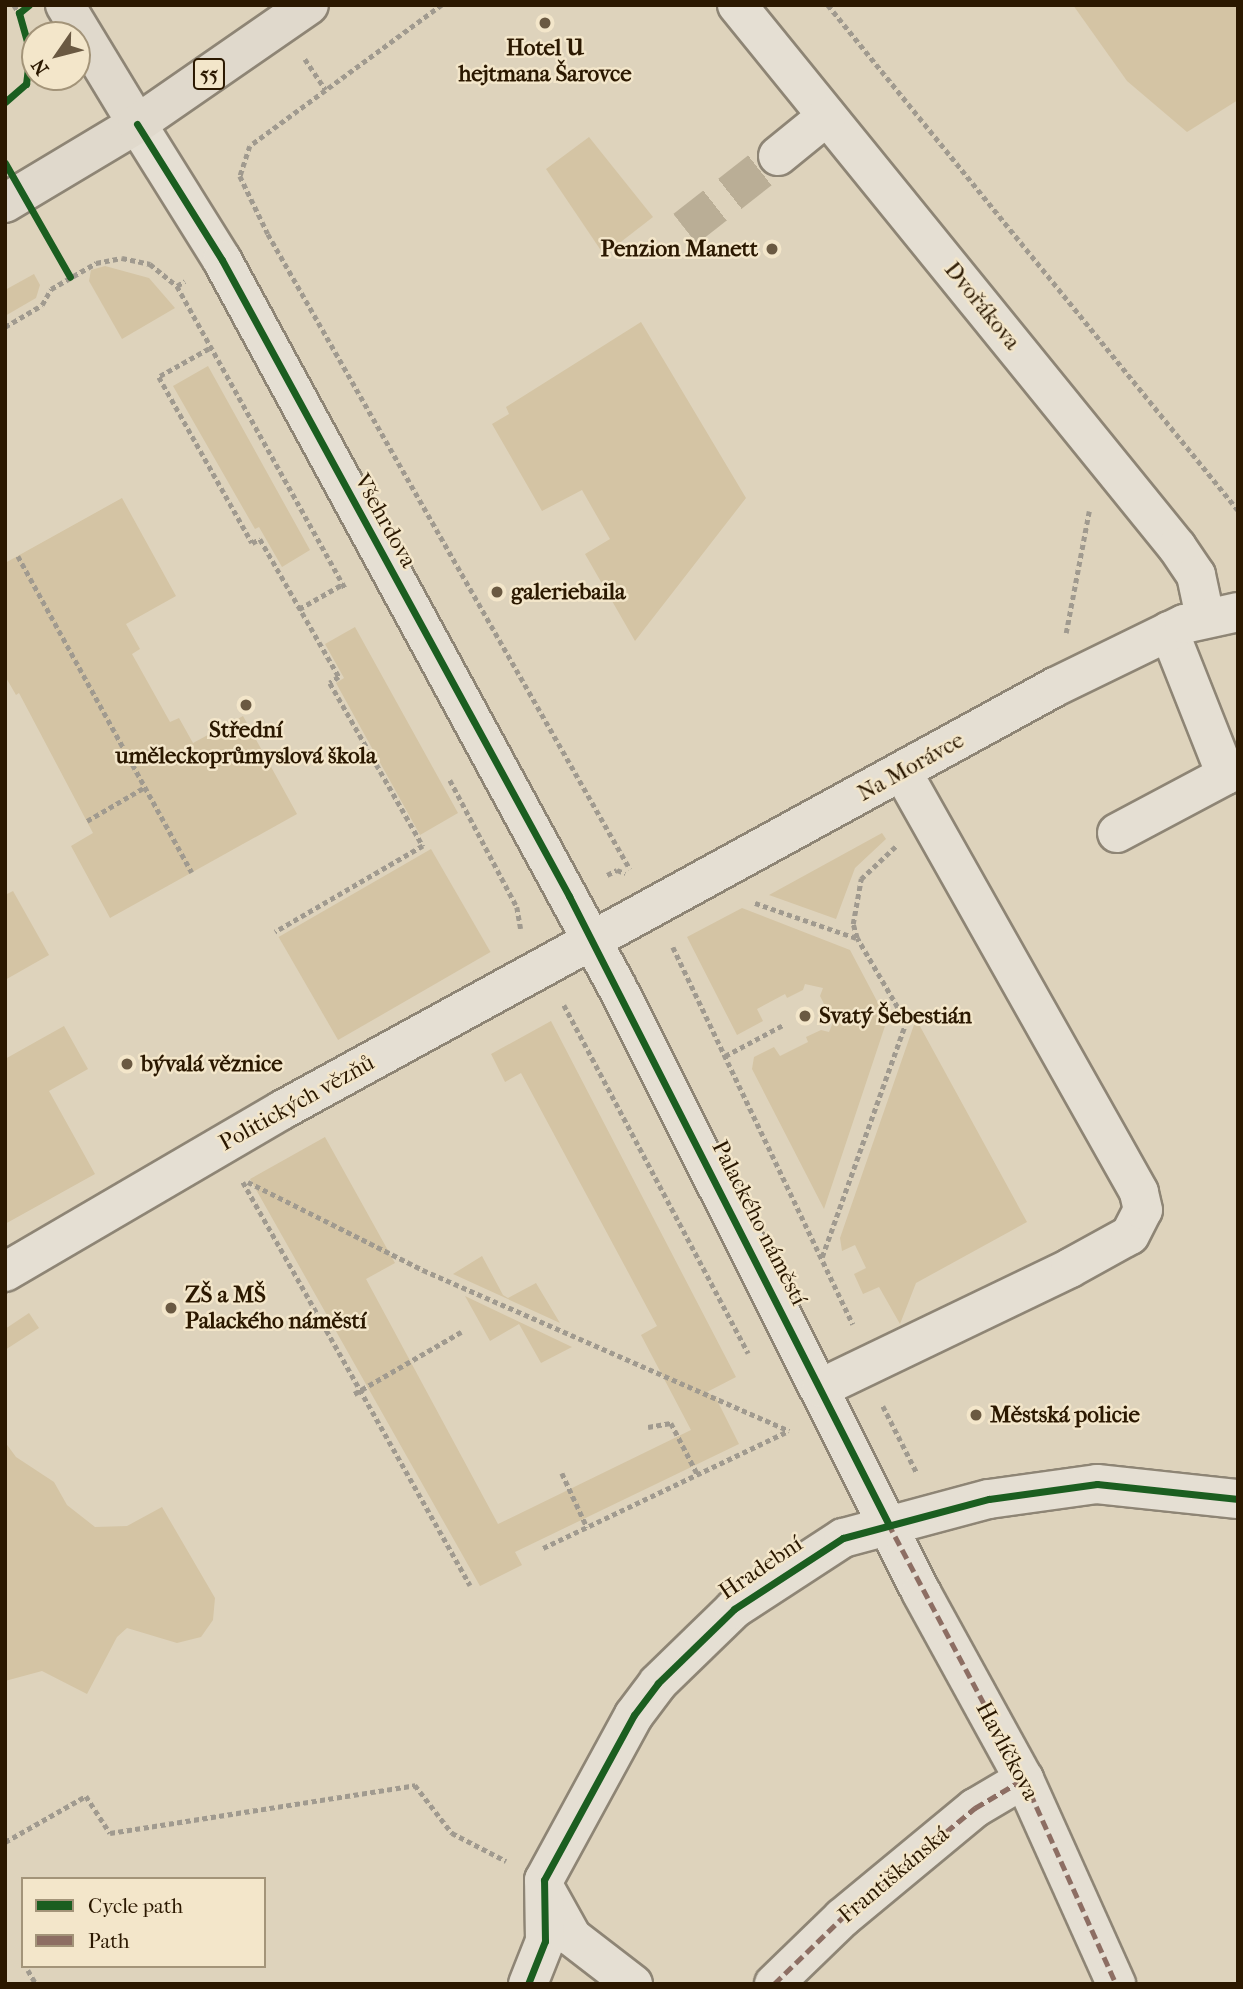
<!DOCTYPE html>
<html>
<head>
<meta charset="utf-8">
<style>
	body { margin:0 }
	#map { position:relative; width:1243px; height:1989px; overflow:hidden; background:#ded3bc; font-family:"IM FELL French Canon",serif }
	div>[style] { position:absolute }
	[style*='--x'] { left:calc(var(--x)*1px); top:calc(var(--y)*1px); width:calc(var(--w)*1px); rotate:calc(var(--a)*1deg) }
	.green>* { inset:0; background:#d4c4a4; transform-origin:0 0 }
	.minor-tunnel>* { height:38px; margin-top:-19px; transform-origin:0; background:repeating-linear-gradient(90deg,#baae96 0 38px,transparent 0 57px) }
	.path>* { height:4.5px; margin-top:-2.25px; transform-origin:0; background:repeating-linear-gradient(90deg,#a09a8f 0 5px,transparent 0 8.5px) }
	.roads { filter:drop-shadow(2px 0 #8e8575) drop-shadow(-2px 0 #8e8575) drop-shadow(0 2px #8e8575) drop-shadow(0 -2px #8e8575) }
	.minor>* { height:38px; margin:-19px; padding:0 19px; transform-origin:19px; border-radius:19px; background:#e5dfd3 }
	.major>* { height:38px; margin:-19px; padding:0 19px; transform-origin:19px; border-radius:19px; background:#e0d9cc }
	.quiet>* { height:5px; margin-top:-2.5px; transform-origin:0; background:repeating-linear-gradient(90deg,#8d6e63 0 10px,transparent 0 15px) }
	.cycleway>* { height:7px; margin:-3.5px; padding:0 3.5px; transform-origin:3.5px; border-radius:3.5px; background:#1b5e20 }
	.dots>* { width:19px; height:19px; translate:-50% -50%; box-sizing:border-box; border:4px solid #f3e6ca; border-radius:50% }
	span { translate:-50% -50%; white-space:nowrap; text-align:center; line-height:1.15; -webkit-text-stroke:5px #f3e6ca; paint-order:stroke }
	.shield-label span { padding:2px 5px; background:#f3e6ca; border:2px solid; border-radius:5px; -webkit-text-stroke-width:0 }
	.shield-label { font-size:21px; color:#2b1800; font-weight:700 }
	.poi-label { font-size:23px; color:#2b1800; font-weight:700 }
	.right { translate:-100% -50%; text-align:right }
	.left { translate:0 -50%; text-align:left }
	.street-label { font-size:23px; color:#2b1800 }
	.frame { position:absolute; inset:0; border:7px solid #2b1800; pointer-events:none }
	.legend { position:absolute; left:21px; top:1877px; width:245px; height:91px; box-sizing:border-box; background:#f3e6ca; border:2px solid #a39479; margin:0; padding:9px 12px; list-style:none; font-size:21px; color:#2b1800 }
	.legend li { display:flex; align-items:center; gap:14px; height:35px }
	.legend b { width:35px; border:2px solid #a39479 }
	.north { position:absolute; left:21px; top:21px; width:70px; height:70px; box-sizing:border-box; background:#f3e6ca; border:2px solid #a39479; border-radius:50%; rotate:235deg; font-size:19px; font-weight:700; line-height:28px; text-align:center; color:#2b1800 }
	.north::after { content:''; display:block; margin:auto; width:24px; height:32px; background:#6a5942; clip-path:polygon(50% 0,100% 100%,50% 72%,0 100%) }
</style>
</head>
<body>
<div id="map">
	<div class="green">
		<div style="clip-path:polygon(1073px 5px,1238px 5px,1238px 100px,1187px 132px,1127px 81px)"></div>
		<div style="clip-path:polygon(589px 137px,653px 217px,604px 255px,546px 169px)"></div>
		<div style="clip-path:polygon(105px 266px,149px 278px,175px 308px,122px 339px,89px 281px,91px 270px)"></div>
		<div style="clip-path:polygon(34px 274px,40px 285px,36px 298px,5px 316px,5px 290px)"></div>
		<div style="clip-path:polygon(641px 322px,746px 498px,635px 641px,585px 554px,610px 539px,582px 490px,542px 511px,492px 424px,509px 414px,506px 407px)"></div>
		<div style="clip-path:polygon(208px 366px,310px 550px,282px 567px,259px 527px,255px 529px,173px 386px)"></div>
		<div style="clip-path:polygon(122px 498px,176px 596px,126px 624px,140px 649px,132px 654px,170px 722px,179px 718px,193px 743px,243px 716px,297px 814px,110px 918px,71px 846px,93px 833px,19px 693px,16px 695px,5px 676px,5px 563px)"></div>
		<div style="clip-path:polygon(355px 627px,458px 813px,420px 835px,336px 683px,344px 678px,325px 644px)"></div>
		<div style="clip-path:polygon(882px 833px,886px 839px,855px 868px,836px 919px,769px 895px)"></div>
		<div style="left:431px;top:849px;width:119px;height:176px;rotate:60deg"></div>
		<div style="clip-path:polygon(13px 891px,49px 955px,5px 980px,5px 895px)"></div>
		<div style="clip-path:polygon(742px 908px,850px 950px,887px 1020px,824px 1209px,752px 1069px,754px 1057px,774px 1047px,780px 1056px,808px 1042px,806px 1037px,821px 1030px,829px 1032px,836px 1015px,828px 1012px,820px 996px,823px 988px,805px 984px,803px 990px,787px 998px,785px 994px,757px 1009px,763px 1021px,737px 1035px,687px 937px)"></div>
		<div style="clip-path:polygon(916px 1019px,1027px 1222px,916px 1283px,900px 1324px,879px 1287px,863px 1294px,854px 1274px,866px 1268px,855px 1245px,842px 1251px,840px 1238px)"></div>
		<div style="clip-path:polygon(551px 1021px,736px 1377px,707px 1392px,716px 1398px,739px 1444px,515px 1552px,522px 1565px,480px 1586px,250px 1179px,325px 1137px,395px 1263px,366px 1279px,498px 1524px,691px 1430px,641px 1335px,657px 1326px,521px 1073px,505px 1082px,491px 1054px)"></div>
		<div style="clip-path:polygon(64px 1026px,88px 1069px,49px 1091px,95px 1174px,5px 1224px,5px 1059px)"></div>
		<div style="clip-path:polygon(482px 1256px,503px 1295px,508px 1298px,536px 1283px,560px 1323px,453px 1274px)"></div>
		<div style="clip-path:polygon(465px 1296px,572px 1347px,541px 1363px,519px 1324px,490px 1341px)"></div>
		<div style="clip-path:polygon(29px 1313px,39px 1328px,5px 1350px,5px 1329px)"></div>
		<div style="clip-path:polygon(5px 1442px,16px 1457px,54px 1482px,67px 1505px,95px 1527px,127px 1526px,162px 1507px,215px 1598px,213px 1620px,201px 1637px,177px 1643px,127px 1628px,117px 1637px,87px 1694px,42px 1671px,5px 1681px)"></div>
	</div>
	<div class="minor-tunnel">
		<div style="--x:685;--y:229;--w:118;--a:-38.1"></div>
	</div>
	<div class="path">
		<div style="--x:14;--y:5;--w:9;--a:58"></div>
		<div style="--x:442;--y:5;--w:238;--a:143.7"></div>
		<div style="--x:250;--y:146;--w:32;--a:108"></div>
		<div style="--x:240;--y:176;--w:64;--a:64.2"></div>
		<div style="--x:268;--y:234;--w:731;--a:60.31"></div>
		<div style="--x:828;--y:5;--w:650;--a:50.93"></div>
		<div style="--x:305;--y:59;--w:37;--a:56"></div>
		<div style="--x:177;--y:286;--w:346;--a:60.9"></div>
		<div style="--x:5;--y:327;--w:43;--a:-30.7"></div>
		<div style="--x:42;--y:305;--w:18;--a:-61"></div>
		<div style="--x:51;--y:289;--w:52;--a:-30"></div>
		<div style="--x:96;--y:263;--w:26;--a:-11"></div>
		<div style="--x:122;--y:258;--w:29;--a:12"></div>
		<div style="--x:150;--y:264;--w:35;--a:39"></div>
		<div style="--x:177;--y:286;--w:9;--a:-32"></div>
		<div style="--x:209;--y:349;--w:57;--a:150.8"></div>
		<div style="--x:159;--y:377;--w:190;--a:60.7"></div>
		<div style="--x:252;--y:543;--w:9;--a:-27"></div>
		<div style="--x:260;--y:539;--w:159;--a:60.2"></div>
		<div style="--x:339;--y:677;--w:11;--a:146"></div>
		<div style="--x:330;--y:683;--w:188;--a:60.3"></div>
		<div style="--x:423;--y:846;--w:171;--a:149.8"></div>
		<div style="--x:18;--y:556;--w:361;--a:61.2"></div>
		<div style="--x:299;--y:609;--w:51;--a:-29.6"></div>
		<div style="--x:1066;--y:633;--w:124;--a:-79.3"></div>
		<div style="--x:450;--y:780;--w:144;--a:62.2"></div>
		<div style="--x:517;--y:907;--w:22;--a:80"></div>
		<div style="--x:87;--y:821;--w:67;--a:-30.4"></div>
		<div style="--x:607;--y:875;--w:11;--a:-27"></div>
		<div style="--x:617;--y:870;--w:9;--a:21"></div>
		<div style="--x:755;--y:903;--w:107;--a:19.1"></div>
		<div style="--x:673;--y:947;--w:418;--a:64.5"></div>
		<div style="--x:564;--y:1005;--w:394;--a:62.1"></div>
		<div style="--x:725;--y:1056;--w:66;--a:-28.1"></div>
		<div style="--x:243;--y:1182;--w:463;--a:60.6"></div>
		<div style="--x:248;--y:1182;--w:196;--a:26.7"></div>
		<div style="--x:423;--y:1270;--w:400;--a:23.7"></div>
		<div style="--x:822;--y:1257;--w:250;--a:-70.3"></div>
		<div style="--x:906;--y:1022;--w:97;--a:-120.3"></div>
		<div style="--x:857;--y:938;--w:15;--a:-106"></div>
		<div style="--x:853;--y:924;--w:46;--a:-79.9"></div>
		<div style="--x:861;--y:879;--w:48;--a:-43.3"></div>
		<div style="--x:354;--y:1394;--w:124;--a:-30.1"></div>
		<div style="--x:883;--y:1406;--w:75;--a:63.1"></div>
		<div style="--x:648;--y:1427;--w:23;--a:-10"></div>
		<div style="--x:671;--y:1423;--w:59;--a:62.6"></div>
		<div style="--x:562;--y:1473;--w:60;--a:65.2"></div>
		<div style="--x:543;--y:1548;--w:272;--a:-25.5"></div>
		<div style="--x:5;--y:1842;--w:93;--a:-29.6"></div>
		<div style="--x:86;--y:1796;--w:44;--a:57"></div>
		<div style="--x:110;--y:1833;--w:309;--a:-8.9"></div>
		<div style="--x:415;--y:1785;--w:61;--a:52.4"></div>
		<div style="--x:452;--y:1833;--w:61;--a:27.4"></div>
		<div style="--x:28;--y:1970;--w:16;--a:60"></div>
	</div>
	<div class="roads">
		<div class="minor">
			<div style="--x:737;--y:5;--w:698;--a:50.93"></div>
			<div style="--x:1177;--y:547;--w:34;--a:56"></div>
			<div style="--x:1196;--y:575;--w:43;--a:77.9"></div>
			<div style="--x:137;--y:124;--w:160;--a:58"></div>
			<div style="--x:222;--y:260;--w:825;--a:61.48"></div>
			<div style="--x:616;--y:985;--w:679;--a:63.32"></div>
			<div style="--x:921;--y:1592;--w:213;--a:61.2"></div>
			<div style="--x:1024;--y:1779;--w:225;--a:65.8"></div>
			<div style="--x:778;--y:156;--w:63;--a:-39.2"></div>
			<div style="--x:1117;--y:833;--w:123;--a:-28"></div>
			<div style="--x:1226;--y:775;--w:155;--a:-111.6"></div>
			<div style="--x:5;--y:1272;--w:321;--a:-30.3"></div>
			<div style="--x:282;--y:1110;--w:881;--a:-28.69"></div>
			<div style="--x:1055;--y:687;--w:144;--a:-26"></div>
			<div style="--x:1184;--y:624;--w:55;--a:-12.5"></div>
			<div style="--x:821;--y:1388;--w:276;--a:-25.7"></div>
			<div style="--x:1070;--y:1268;--w:68;--a:-28.8"></div>
			<div style="--x:1130;--y:1235;--w:28;--a:-63"></div>
			<div style="--x:1143;--y:1210;--w:18;--a:-103"></div>
			<div style="--x:1139;--y:1192;--w:483;--a:-119.4"></div>
			<div style="--x:547;--y:1892;--w:51;--a:60.9"></div>
			<div style="--x:572;--y:1937;--w:77;--a:37.6"></div>
			<div style="--x:528;--y:1984;--w:46;--a:-68.4"></div>
			<div style="--x:545;--y:1941;--w:61;--a:-90.9"></div>
			<div style="--x:544;--y:1880;--w:188;--a:-61.4"></div>
			<div style="--x:634;--y:1715;--w:40;--a:-53"></div>
			<div style="--x:658;--y:1683;--w:106;--a:-44.2"></div>
			<div style="--x:734;--y:1609;--w:130;--a:-33.1"></div>
			<div style="--x:843;--y:1538;--w:151;--a:-15"></div>
			<div style="--x:989;--y:1499;--w:109;--a:-7.9"></div>
			<div style="--x:1097;--y:1484;--w:142;--a:6.1"></div>
			<div style="--x:774;--y:1984;--w:95;--a:-44.1"></div>
			<div style="--x:842;--y:1918;--w:173;--a:-39.6"></div>
			<div style="--x:975;--y:1808;--w:57;--a:-30.6"></div>
		</div>
		<div class="major">
			<div style="--x:65;--y:5;--w:139;--a:58.8"></div>
			<div style="--x:5;--y:203;--w:154;--a:-30.9"></div>
			<div style="--x:137;--y:124;--w:209;--a:-34.7"></div>
		</div>
	</div>
	<div class="quiet">
		<div style="--x:888;--y:1523;--w:290;--a:62"></div>
		<div style="--x:1024;--y:1779;--w:225;--a:65.8"></div>
		<div style="--x:774;--y:1984;--w:95;--a:-44.1"></div>
		<div style="--x:842;--y:1918;--w:173;--a:-39.6"></div>
		<div style="--x:975;--y:1808;--w:57;--a:-30.6"></div>
	</div>
	<div class="cycleway">
		<div style="--x:5;--y:102;--w:28;--a:-41"></div>
		<div style="--x:26;--y:84;--w:32;--a:-83"></div>
		<div style="--x:30;--y:52;--w:41;--a:-105.8"></div>
		<div style="--x:19;--y:13;--w:13;--a:-39"></div>
		<div style="--x:137;--y:124;--w:160;--a:58"></div>
		<div style="--x:222;--y:260;--w:725;--a:61.38"></div>
		<div style="--x:569;--y:896;--w:703;--a:63.03"></div>
		<div style="--x:5;--y:163;--w:131;--a:60.3"></div>
		<div style="--x:528;--y:1984;--w:46;--a:-68.4"></div>
		<div style="--x:545;--y:1941;--w:61;--a:-90.9"></div>
		<div style="--x:544;--y:1880;--w:188;--a:-61.4"></div>
		<div style="--x:634;--y:1715;--w:40;--a:-53"></div>
		<div style="--x:658;--y:1683;--w:106;--a:-44.2"></div>
		<div style="--x:734;--y:1609;--w:130;--a:-33.1"></div>
		<div style="--x:843;--y:1538;--w:151;--a:-15"></div>
		<div style="--x:989;--y:1499;--w:109;--a:-7.9"></div>
		<div style="--x:1097;--y:1484;--w:142;--a:6.1"></div>
	</div>
	<div class="dots">
		<div style="left:545px;top:23px;background:#6a5942"></div>
		<div style="left:772px;top:249px;background:#6a5942"></div>
		<div style="left:497px;top:592px;background:#6a5942"></div>
		<div style="left:246px;top:705px;background:#6a5942"></div>
		<div style="left:805px;top:1016px;background:#6a5942"></div>
		<div style="left:127px;top:1064px;background:#6a5942"></div>
		<div style="left:171px;top:1308px;background:#6a5942"></div>
		<div style="left:976px;top:1415px;background:#6a5942"></div>
	</div>
	<div class="shield-label">
		<span style="left:209px;top:74px">55</span>
	</div>
	<div class="poi-label">
		<span style="left:545px;top:61px">Hotel U<br>hejtmana Šarovce</span>
		<span class="right" style="left:758px;top:249px">Penzion Manett</span>
		<span class="left" style="left:511px;top:592px">galeriebaila</span>
		<span style="left:246px;top:743px">Střední<br>uměleckoprůmyslová škola</span>
		<span class="left" style="left:819px;top:1016px">Svatý Šebestián</span>
		<span class="left" style="left:141px;top:1064px">bývalá věznice</span>
		<span class="left" style="left:185px;top:1308px">ZŠ a MŠ<br>Palackého náměstí</span>
		<span class="left" style="left:990px;top:1415px">Městská policie</span>
	</div>
	<div class="street-label">
		<span style="left:982px;top:306px;rotate:51deg">Dvořákova</span>
		<span style="left:385px;top:521px;rotate:61deg">Všehrdova</span>
		<span style="left:911px;top:767px;rotate:-29deg">Na Morávce</span>
		<span style="left:297px;top:1103px;rotate:-29deg">Politických vězňů</span>
		<span style="left:759px;top:1223px;rotate:63deg">Palackého náměstí</span>
		<span style="left:761px;top:1568px;rotate:-34deg">Hradební</span>
		<span style="left:1007px;top:1751px;rotate:62deg">Havlíčkova</span>
		<span style="left:894px;top:1875px;rotate:-40deg">Františkánská</span>
	</div>
	<div class="frame"></div>
	<ul class="legend">
	<li><b style="height:9px;background:#1b5e20"></b>Cycle path</li>
	<li><b style="height:9px;background:#8d6e63"></b>Path</li>
	</ul>
	<div class="north">N</div>
</div>
</body>
</html>
